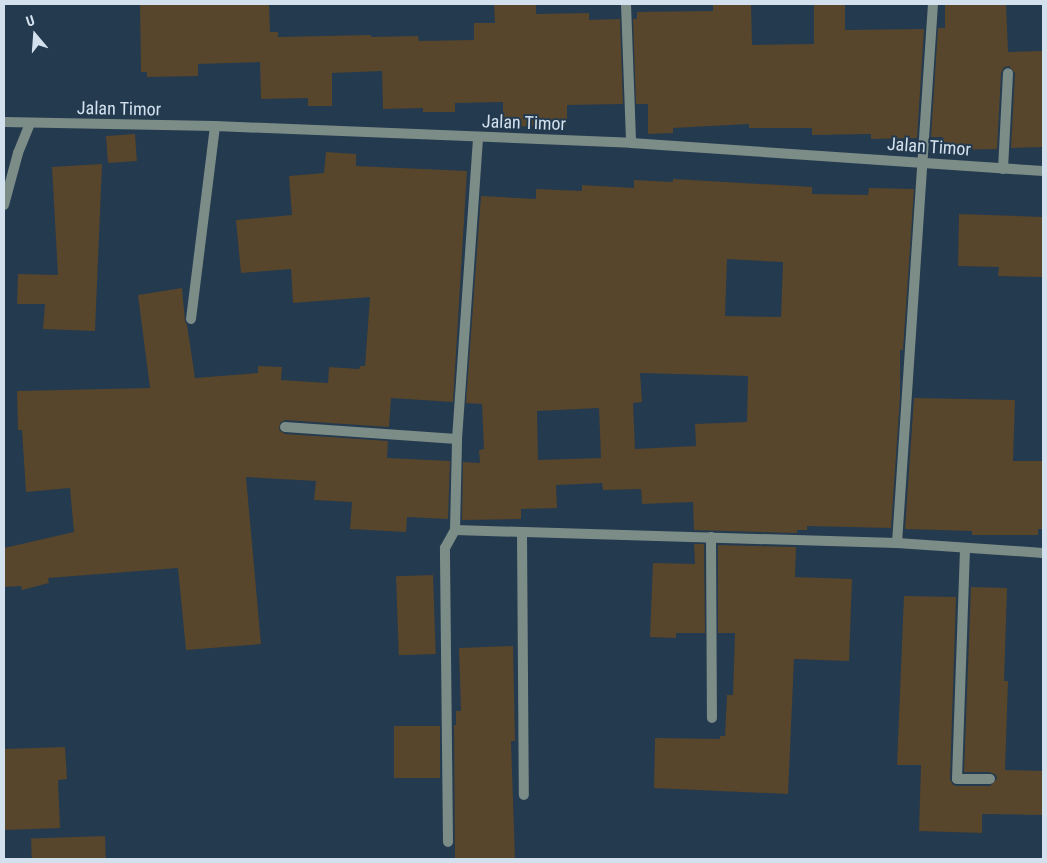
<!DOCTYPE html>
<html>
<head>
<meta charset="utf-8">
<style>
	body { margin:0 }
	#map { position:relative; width:1047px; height:863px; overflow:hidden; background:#243a4e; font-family:"Roboto Condensed",sans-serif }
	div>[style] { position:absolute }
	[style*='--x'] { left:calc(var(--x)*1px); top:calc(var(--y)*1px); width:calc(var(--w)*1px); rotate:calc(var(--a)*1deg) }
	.building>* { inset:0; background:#57452c; transform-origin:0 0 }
	.lane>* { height:10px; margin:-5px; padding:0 5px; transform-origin:5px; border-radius:5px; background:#7c8c87 }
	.street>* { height:10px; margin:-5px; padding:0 5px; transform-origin:5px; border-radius:5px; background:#7c8c87 }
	span { translate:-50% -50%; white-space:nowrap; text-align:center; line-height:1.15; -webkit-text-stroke:4px #243a4e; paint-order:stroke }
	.street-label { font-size:18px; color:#d3e1ee }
	.frame { position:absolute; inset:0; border:5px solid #d3e1ee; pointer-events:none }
	.north { position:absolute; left:10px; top:10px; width:50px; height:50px; -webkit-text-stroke:4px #243a4e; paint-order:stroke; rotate:342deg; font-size:14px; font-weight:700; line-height:20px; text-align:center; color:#d3e1ee }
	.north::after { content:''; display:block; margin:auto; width:18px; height:22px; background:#d3e1ee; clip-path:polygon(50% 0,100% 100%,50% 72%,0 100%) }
</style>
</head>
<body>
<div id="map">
	<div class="building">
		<div style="clip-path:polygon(140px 4px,269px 4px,270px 32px,278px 32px,278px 37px,371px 35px,371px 37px,418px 36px,419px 41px,474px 40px,474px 23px,495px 23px,494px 4px,536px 4px,536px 14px,589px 13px,589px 20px,620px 19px,623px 104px,567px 105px,567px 125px,503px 127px,503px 102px,455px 103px,455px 112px,423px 112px,423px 108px,383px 109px,382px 71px,332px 73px,332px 106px,308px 106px,308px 98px,261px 99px,260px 62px,198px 64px,198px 76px,147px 77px,147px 72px,141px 72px)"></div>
		<div style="clip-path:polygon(713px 4px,751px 4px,752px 45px,814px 44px,814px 4px,845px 4px,845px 30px,924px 29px,917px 138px,871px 139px,871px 134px,812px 135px,812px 128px,749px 128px,749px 124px,673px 128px,673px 133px,648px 134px,648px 104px,636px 104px,633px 19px,637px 19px,637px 12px,713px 11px)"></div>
		<div style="clip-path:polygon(945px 4px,1006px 4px,1008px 52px,1043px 51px,1043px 147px,1011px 148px,1015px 73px,1009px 66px,1004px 67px,1001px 73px,997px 149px,943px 150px,943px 137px,931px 137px,938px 28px,945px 28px)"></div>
		<div style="left:135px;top:134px;width:27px;height:29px;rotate:86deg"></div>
		<div style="clip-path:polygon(326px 152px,356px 154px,356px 166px,467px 171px,453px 402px,391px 398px,389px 427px,285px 420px,280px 423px,279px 430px,285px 434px,388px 441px,387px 458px,450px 461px,448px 519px,407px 517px,406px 532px,350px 529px,352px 502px,314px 500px,316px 481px,246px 477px,261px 644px,186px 650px,178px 568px,48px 578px,49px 583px,22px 590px,21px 586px,4px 587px,4px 548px,74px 532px,70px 488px,26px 492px,22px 430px,18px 430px,17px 391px,150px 388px,138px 295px,182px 288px,185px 321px,187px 325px,195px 378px,258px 373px,258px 366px,282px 367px,281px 380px,328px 383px,329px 367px,359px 369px,360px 366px,365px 366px,370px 297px,293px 303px,291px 269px,241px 273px,236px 220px,292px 215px,289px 176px,324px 173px)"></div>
		<div style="clip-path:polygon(102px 164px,95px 331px,43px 329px,45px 304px,17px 304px,18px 274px,58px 275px,52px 167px)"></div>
		<div style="clip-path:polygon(evenodd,673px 179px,812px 187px,812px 194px,868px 195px,869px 188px,914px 189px,903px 350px,900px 350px,900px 397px,891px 528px,807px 526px,807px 530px,797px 530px,797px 533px,694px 530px,693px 502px,642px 504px,641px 489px,603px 490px,602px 483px,556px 485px,557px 508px,521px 509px,521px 519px,462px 520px,463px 462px,480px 463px,479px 450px,484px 449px,482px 404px,466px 403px,481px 196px,536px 199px,536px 189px,582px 191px,582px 185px,634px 188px,634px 180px,673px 182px,673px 179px,727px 259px,783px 262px,781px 317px,725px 316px,727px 259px,673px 179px,640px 373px,748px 376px,747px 422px,695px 424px,696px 446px,635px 449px,633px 403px,642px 402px,640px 373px,673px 179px,599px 408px,601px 458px,538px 460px,537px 411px,599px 408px)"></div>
		<div style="clip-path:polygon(959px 214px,1043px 217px,1043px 277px,998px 276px,999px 267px,958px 266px)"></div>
		<div style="clip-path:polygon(914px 398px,1015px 400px,1013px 461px,1043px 461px,1043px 529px,1038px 529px,1038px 535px,972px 535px,972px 531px,905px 529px)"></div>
		<div style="clip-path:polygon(694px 544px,704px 544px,705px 633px,676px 633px,676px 638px,650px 637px,653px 563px,695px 564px)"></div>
		<div style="clip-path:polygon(718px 545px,796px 547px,795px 577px,852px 579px,849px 661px,794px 659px,788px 794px,654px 788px,655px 738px,720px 739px,720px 736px,725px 736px,727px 695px,733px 695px,735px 633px,718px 633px)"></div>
		<div style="left:433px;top:575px;width:79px;height:37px;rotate:88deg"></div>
		<div style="clip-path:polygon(971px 587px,1007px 588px,1004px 681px,1008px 681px,1005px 770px,1043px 771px,1042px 815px,982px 814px,982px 833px,919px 831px,921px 765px,897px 765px,904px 596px,956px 597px,950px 779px,953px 785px,957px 786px,990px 786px,997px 779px,996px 775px,990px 772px,964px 772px)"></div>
		<div style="clip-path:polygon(513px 646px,515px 741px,511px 741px,515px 859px,455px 859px,454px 725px,456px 725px,456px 711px,461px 711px,459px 648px)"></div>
		<div style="left:440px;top:726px;width:52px;height:46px;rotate:90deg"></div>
		<div style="clip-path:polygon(65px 747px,67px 779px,58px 780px,60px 828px,4px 830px,4px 749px)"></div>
		<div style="left:105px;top:836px;width:23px;height:74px;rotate:88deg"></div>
	</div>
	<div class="lane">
		<div style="--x:1003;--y:169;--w:96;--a:-87"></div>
		<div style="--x:191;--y:319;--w:194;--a:-82.9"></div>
		<div style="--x:522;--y:533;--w:262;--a:89.6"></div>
		<div style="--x:965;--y:549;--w:230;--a:92"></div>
		<div style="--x:957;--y:779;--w:33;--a:0"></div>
	</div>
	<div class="street">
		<div style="--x:626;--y:4;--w:139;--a:87.9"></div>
		<div style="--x:4;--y:122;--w:211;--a:1.1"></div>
		<div style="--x:215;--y:126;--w:416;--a:2.3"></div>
		<div style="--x:631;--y:143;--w:413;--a:3.9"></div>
		<div style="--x:4;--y:205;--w:54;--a:-74.9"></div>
		<div style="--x:18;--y:153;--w:31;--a:-68"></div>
		<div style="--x:285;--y:427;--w:172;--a:4"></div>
		<div style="--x:455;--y:530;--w:442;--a:1.7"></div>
		<div style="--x:897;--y:543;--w:146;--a:3.9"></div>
		<div style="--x:711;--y:537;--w:181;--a:89.7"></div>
		<div style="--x:897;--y:543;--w:540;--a:-86.18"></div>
		<div style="--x:448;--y:842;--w:294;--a:-90.6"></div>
		<div style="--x:445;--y:548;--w:21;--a:-61"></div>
		<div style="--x:455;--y:530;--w:91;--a:-88.7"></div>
		<div style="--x:457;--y:439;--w:303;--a:-86"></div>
	</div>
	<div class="street-label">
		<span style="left:119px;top:109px;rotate:1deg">Jalan Timor</span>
		<span style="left:524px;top:123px;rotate:2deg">Jalan Timor</span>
		<span style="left:929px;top:147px;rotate:4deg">Jalan Timor</span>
	</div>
	<div class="frame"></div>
	<div class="north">U</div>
</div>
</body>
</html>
